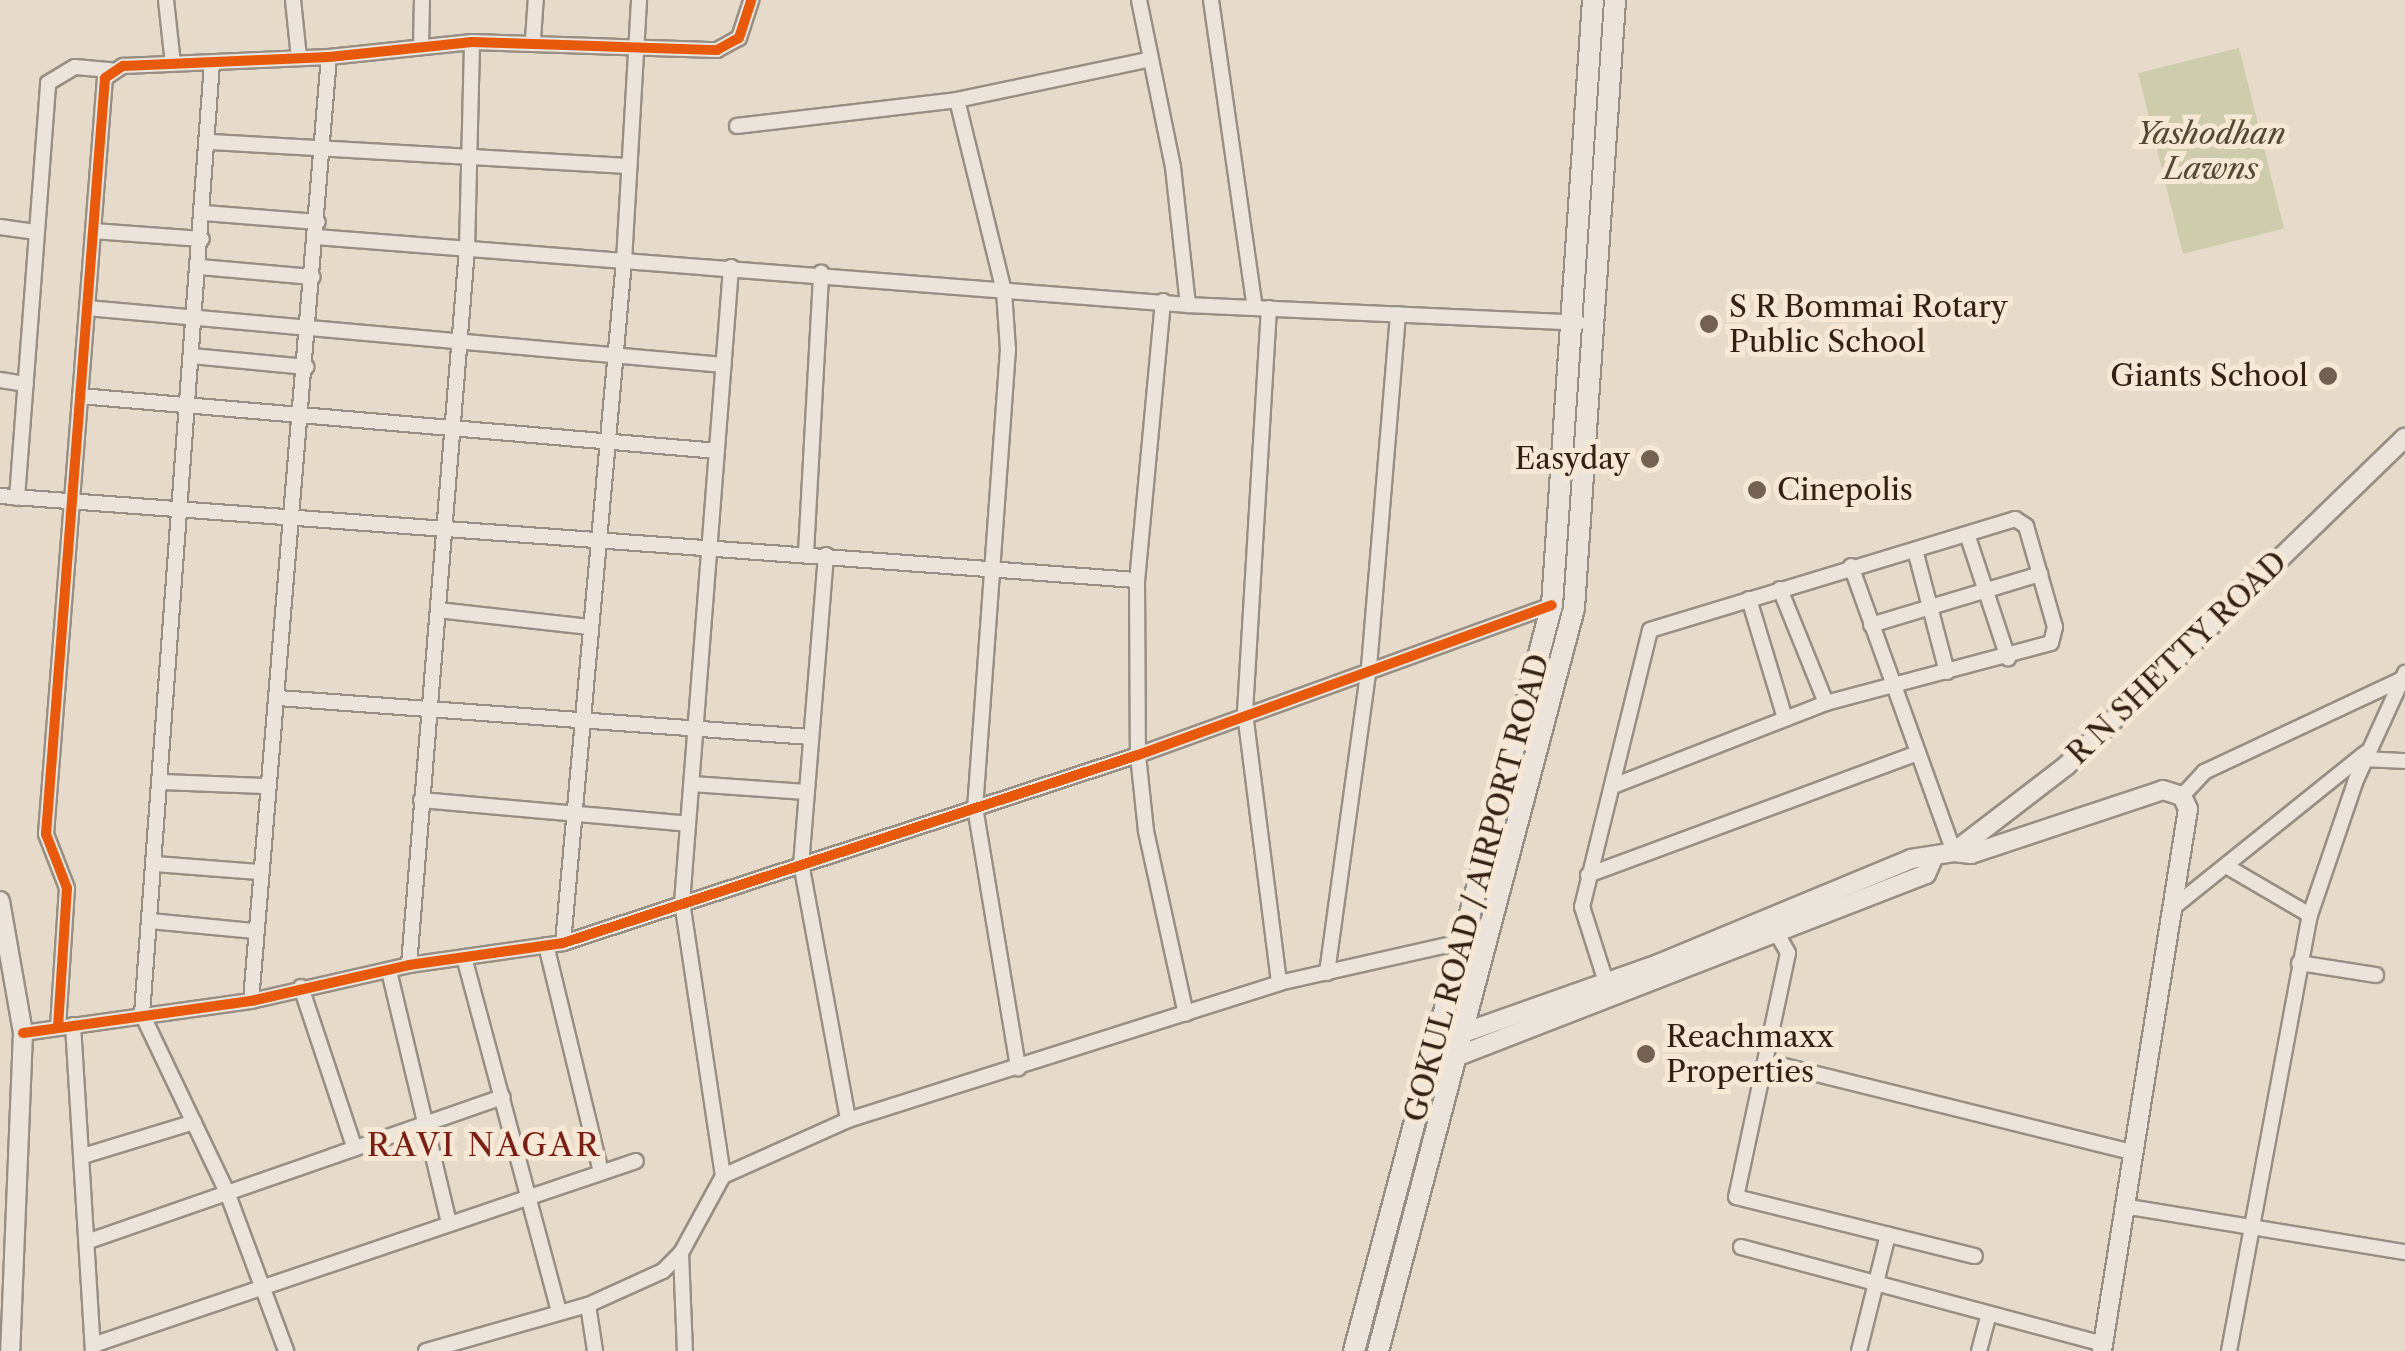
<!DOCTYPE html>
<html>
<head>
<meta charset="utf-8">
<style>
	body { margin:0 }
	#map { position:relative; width:2405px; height:1351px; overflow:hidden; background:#e6daca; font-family:"Libre Caslon Text",serif }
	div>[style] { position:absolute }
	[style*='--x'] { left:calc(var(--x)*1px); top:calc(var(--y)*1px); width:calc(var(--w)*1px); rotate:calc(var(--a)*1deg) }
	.green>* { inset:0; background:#cdccac; transform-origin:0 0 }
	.roads { filter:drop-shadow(2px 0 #988f84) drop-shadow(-2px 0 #988f84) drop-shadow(0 2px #988f84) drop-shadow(0 -2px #988f84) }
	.minor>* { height:14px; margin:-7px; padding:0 7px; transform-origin:7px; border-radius:7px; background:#eae4dd }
	.tertiary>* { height:18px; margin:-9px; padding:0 9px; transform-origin:9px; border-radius:9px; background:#eae4dd }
	.secondary>* { height:20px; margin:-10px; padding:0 10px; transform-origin:10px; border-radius:10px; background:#eae4dd }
	.cycleway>* { height:10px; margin:-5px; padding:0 5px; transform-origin:5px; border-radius:5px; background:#e8590c }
	.dots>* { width:28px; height:28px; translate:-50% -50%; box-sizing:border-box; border:5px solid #f6e8d5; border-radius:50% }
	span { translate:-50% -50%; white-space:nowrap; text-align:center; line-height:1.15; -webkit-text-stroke:10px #f6e8d5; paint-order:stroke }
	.park-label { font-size:30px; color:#564933; font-style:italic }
	.poi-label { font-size:30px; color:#352113 }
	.left { translate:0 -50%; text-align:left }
	.right { translate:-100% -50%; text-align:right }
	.street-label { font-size:30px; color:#352113 }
	.neighbourhood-label { font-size:32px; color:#7a1f14; letter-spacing:2.5px }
</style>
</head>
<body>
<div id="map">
	<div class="green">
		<div style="left:2239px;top:48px;width:186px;height:104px;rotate:76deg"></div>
	</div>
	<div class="roads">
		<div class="minor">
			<div style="--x:166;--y:0;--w:64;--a:83.8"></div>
			<div style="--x:293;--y:0;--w:58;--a:84.1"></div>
			<div style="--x:1139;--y:0;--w:170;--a:78.5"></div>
			<div style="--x:1173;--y:167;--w:139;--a:83.8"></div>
			<div style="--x:1211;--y:0;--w:311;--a:81.9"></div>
			<div style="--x:533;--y:39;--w:39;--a:-86"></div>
			<div style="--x:421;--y:47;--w:47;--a:-88.8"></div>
			<div style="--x:212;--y:63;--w:954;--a:94.21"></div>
			<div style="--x:142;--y:1014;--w:197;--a:64.5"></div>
			<div style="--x:227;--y:1192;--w:170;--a:69.6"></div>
			<div style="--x:957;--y:100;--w:197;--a:76.2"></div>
			<div style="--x:1004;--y:291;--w:58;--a:86.1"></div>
			<div style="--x:1008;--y:349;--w:459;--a:94.1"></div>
			<div style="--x:975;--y:807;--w:265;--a:80.6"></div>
			<div style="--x:737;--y:126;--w:222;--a:-6.7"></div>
			<div style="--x:957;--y:100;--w:198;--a:-11.9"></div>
			<div style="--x:210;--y:142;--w:420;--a:3.3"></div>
			<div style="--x:204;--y:213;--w:114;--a:4.5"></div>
			<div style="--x:0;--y:227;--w:37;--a:8"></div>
			<div style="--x:93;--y:231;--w:109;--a:4.2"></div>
			<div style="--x:316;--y:237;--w:875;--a:4.46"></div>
			<div style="--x:1188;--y:305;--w:391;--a:2.6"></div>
			<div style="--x:200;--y:267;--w:113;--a:5.1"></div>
			<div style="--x:1163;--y:301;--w:280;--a:95.3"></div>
			<div style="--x:1137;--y:580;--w:175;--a:89.7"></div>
			<div style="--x:1138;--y:755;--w:76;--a:84"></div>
			<div style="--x:1146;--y:831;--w:187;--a:77.7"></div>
			<div style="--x:87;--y:308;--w:639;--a:5.12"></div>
			<div style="--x:1269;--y:308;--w:406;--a:93.4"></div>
			<div style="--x:1245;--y:713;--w:272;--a:82.8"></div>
			<div style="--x:192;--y:356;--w:115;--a:5.5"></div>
			<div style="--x:0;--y:380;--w:26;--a:9"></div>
			<div style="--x:80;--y:396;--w:639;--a:4.93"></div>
			<div style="--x:0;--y:496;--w:1140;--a:4.23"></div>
			<div style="--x:17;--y:498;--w:416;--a:-85.7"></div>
			<div style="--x:48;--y:83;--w:31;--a:-31"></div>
			<div style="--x:75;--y:67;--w:36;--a:5"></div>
			<div style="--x:1967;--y:534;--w:131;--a:71.7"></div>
			<div style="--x:1915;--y:550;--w:126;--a:75.3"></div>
			<div style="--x:806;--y:553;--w:281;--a:-86.9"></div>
			<div style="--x:826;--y:555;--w:309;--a:94.6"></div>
			<div style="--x:801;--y:863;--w:261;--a:79.6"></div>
			<div style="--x:1851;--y:566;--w:304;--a:70.2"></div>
			<div style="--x:1780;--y:589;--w:123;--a:68"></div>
			<div style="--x:1749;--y:599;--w:124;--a:73.2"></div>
			<div style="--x:438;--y:610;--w:152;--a:6.4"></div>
			<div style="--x:1871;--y:625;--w:177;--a:-16.8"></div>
			<div style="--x:278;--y:698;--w:533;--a:4.19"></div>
			<div style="--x:2365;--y:759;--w:40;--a:2.9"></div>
			<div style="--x:162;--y:782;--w:102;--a:2.2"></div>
			<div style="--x:692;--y:784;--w:114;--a:4"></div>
			<div style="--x:2182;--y:796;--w:33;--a:-47"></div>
			<div style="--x:2204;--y:772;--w:217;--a:-25.1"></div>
			<div style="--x:421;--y:800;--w:268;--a:5.1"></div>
			<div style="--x:155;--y:864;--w:104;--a:4.4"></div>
			<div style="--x:2226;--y:866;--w:97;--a:30.3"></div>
			<div style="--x:1588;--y:875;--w:352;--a:-20.3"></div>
			<div style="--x:2175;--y:906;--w:244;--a:-38.8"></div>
			<div style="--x:150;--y:921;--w:103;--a:5.5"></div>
			<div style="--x:1772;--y:925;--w:32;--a:60"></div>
			<div style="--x:1788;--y:953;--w:249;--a:102"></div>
			<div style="--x:1736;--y:1197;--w:246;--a:13.9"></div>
			<div style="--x:563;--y:943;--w:685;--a:-84.89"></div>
			<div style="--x:624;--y:261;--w:261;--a:-86.7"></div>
			<div style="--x:546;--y:945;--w:234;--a:76.4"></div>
			<div style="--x:464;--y:957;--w:367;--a:75"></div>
			<div style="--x:2299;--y:963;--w:78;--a:8.9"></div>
			<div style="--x:409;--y:965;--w:718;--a:-85.37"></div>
			<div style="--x:467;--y:249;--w:207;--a:-88.6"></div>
			<div style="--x:389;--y:971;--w:258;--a:76.6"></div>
			<div style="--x:1327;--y:973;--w:309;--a:-82.2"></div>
			<div style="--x:1369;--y:667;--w:354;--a:-85.3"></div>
			<div style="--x:1606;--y:982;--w:79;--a:-107.7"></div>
			<div style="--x:1582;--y:907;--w:285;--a:-76.2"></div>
			<div style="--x:1650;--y:630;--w:382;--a:-16.9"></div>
			<div style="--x:2015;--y:519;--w:13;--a:32"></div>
			<div style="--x:2026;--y:526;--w:105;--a:74"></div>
			<div style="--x:2055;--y:627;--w:16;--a:104"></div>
			<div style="--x:2051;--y:643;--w:233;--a:165.1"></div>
			<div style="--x:1826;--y:703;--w:229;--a:158.7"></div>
			<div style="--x:301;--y:987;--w:168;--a:71.6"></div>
			<div style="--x:251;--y:1001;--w:947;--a:-85.28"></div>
			<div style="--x:73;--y:1025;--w:327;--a:86.5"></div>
			<div style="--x:58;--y:1027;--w:139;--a:-86.3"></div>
			<div style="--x:67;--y:888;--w:58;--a:-111.3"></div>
			<div style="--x:46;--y:834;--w:758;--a:-85.54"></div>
			<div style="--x:105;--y:78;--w:22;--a:-34"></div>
			<div style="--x:123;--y:66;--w:206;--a:-2.5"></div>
			<div style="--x:329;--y:57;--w:144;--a:-6"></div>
			<div style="--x:472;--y:42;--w:245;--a:1.9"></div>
			<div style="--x:717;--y:50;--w:25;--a:-29"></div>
			<div style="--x:739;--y:38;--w:40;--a:-72"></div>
			<div style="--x:23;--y:1033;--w:230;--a:-8"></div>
			<div style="--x:251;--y:1001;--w:162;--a:-12.8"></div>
			<div style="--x:409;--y:965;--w:156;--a:-8.1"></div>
			<div style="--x:563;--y:943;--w:605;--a:-18.11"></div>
			<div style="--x:1138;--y:755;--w:440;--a:-19.9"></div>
			<div style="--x:1776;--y:1064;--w:367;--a:13.9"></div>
			<div style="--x:83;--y:1156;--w:116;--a:-17"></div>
			<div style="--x:723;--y:1176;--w:276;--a:-98.5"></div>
			<div style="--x:682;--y:903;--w:638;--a:-85.59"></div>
			<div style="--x:2123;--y:1206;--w:286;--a:9.3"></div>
			<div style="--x:89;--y:1241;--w:438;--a:-19.2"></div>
			<div style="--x:1741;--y:1247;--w:376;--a:15"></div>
			<div style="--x:681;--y:1253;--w:98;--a:87.7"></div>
			<div style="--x:588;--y:1305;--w:47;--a:81.3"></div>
			<div style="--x:93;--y:1345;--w:573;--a:-18.72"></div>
			<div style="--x:426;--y:1351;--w:168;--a:-15.9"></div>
			<div style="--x:588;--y:1305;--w:82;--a:-24.4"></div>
			<div style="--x:663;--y:1271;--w:25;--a:-45"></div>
			<div style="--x:681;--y:1253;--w:88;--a:-61.4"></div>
			<div style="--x:723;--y:1176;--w:137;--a:-24.1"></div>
			<div style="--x:848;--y:1120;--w:452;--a:-17.6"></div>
			<div style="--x:1279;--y:983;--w:214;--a:-12.7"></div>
			<div style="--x:1859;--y:1351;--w:120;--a:-76"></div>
			<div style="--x:1979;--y:1351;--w:38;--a:-75"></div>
			<div style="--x:2229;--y:1351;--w:443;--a:-79.5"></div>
			<div style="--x:2310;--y:915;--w:143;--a:-71.2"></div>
			<div style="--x:2356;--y:780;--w:118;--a:-65.4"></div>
		</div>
		<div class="tertiary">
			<div style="--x:1954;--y:852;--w:17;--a:7"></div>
			<div style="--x:1971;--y:854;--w:202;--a:-18.4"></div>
			<div style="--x:2163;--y:790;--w:20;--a:18"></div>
			<div style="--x:2182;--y:796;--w:14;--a:65"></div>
			<div style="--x:2188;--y:809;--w:549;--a:99.02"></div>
			<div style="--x:0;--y:901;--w:134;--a:80.1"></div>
			<div style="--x:23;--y:1033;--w:318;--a:92.3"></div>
			<div style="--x:1452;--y:1037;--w:219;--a:-19.5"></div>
			<div style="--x:1658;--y:964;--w:274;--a:-22.5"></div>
			<div style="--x:1911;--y:859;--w:44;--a:-9.2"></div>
			<div style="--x:1954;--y:852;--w:141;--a:-37.5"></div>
			<div style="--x:2066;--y:766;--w:472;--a:-44.1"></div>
			<div style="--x:1445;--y:1061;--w:516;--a:-21.24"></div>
			<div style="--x:1926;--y:874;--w:17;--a:-66"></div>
		</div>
		<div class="secondary">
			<div style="--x:1354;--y:1351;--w:772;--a:-75.14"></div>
			<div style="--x:1552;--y:605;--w:606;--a:-86.12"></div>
			<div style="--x:1378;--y:1351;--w:768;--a:-75.22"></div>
			<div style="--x:1574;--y:608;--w:609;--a:-86.14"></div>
		</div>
	</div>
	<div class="cycleway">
		<div style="--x:58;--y:1027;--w:139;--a:-86.3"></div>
		<div style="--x:67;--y:888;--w:58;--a:-111.3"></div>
		<div style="--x:46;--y:834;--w:758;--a:-85.54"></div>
		<div style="--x:105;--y:78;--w:22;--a:-34"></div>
		<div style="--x:123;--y:66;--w:206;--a:-2.5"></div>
		<div style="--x:329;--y:57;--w:144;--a:-6"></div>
		<div style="--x:472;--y:42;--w:245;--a:1.9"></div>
		<div style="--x:717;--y:50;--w:25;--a:-29"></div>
		<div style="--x:739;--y:38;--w:40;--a:-72"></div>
		<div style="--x:23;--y:1033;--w:230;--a:-8"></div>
		<div style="--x:251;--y:1001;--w:162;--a:-12.8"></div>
		<div style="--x:409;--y:965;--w:156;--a:-8.1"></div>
		<div style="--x:563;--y:943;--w:605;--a:-18.11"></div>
		<div style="--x:1138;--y:755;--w:440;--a:-19.9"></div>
	</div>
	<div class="dots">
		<div style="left:1709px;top:324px;background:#736253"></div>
		<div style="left:2328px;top:376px;background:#736253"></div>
		<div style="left:1650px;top:459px;background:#736253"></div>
		<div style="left:1757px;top:490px;background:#736253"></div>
		<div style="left:1646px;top:1054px;background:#736253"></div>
	</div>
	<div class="park-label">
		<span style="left:2211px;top:151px">Yashodhan<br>Lawns</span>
	</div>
	<div class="poi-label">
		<span class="left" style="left:1729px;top:324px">S R Bommai Rotary<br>Public School</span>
		<span class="right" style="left:2308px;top:376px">Giants School</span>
		<span class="right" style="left:1630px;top:459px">Easyday</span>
		<span class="left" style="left:1777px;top:490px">Cinepolis</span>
		<span class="left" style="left:1666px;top:1054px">Reachmaxx<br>Properties</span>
	</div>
	<div class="street-label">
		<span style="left:2177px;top:658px;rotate:-44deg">R N SHETTY ROAD</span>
		<span style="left:1477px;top:888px;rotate:-75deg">GOKUL ROAD / AIRPORT ROAD</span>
	</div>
	<div class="neighbourhood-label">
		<span style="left:484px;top:1145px">RAVI NAGAR</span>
	</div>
</div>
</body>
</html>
